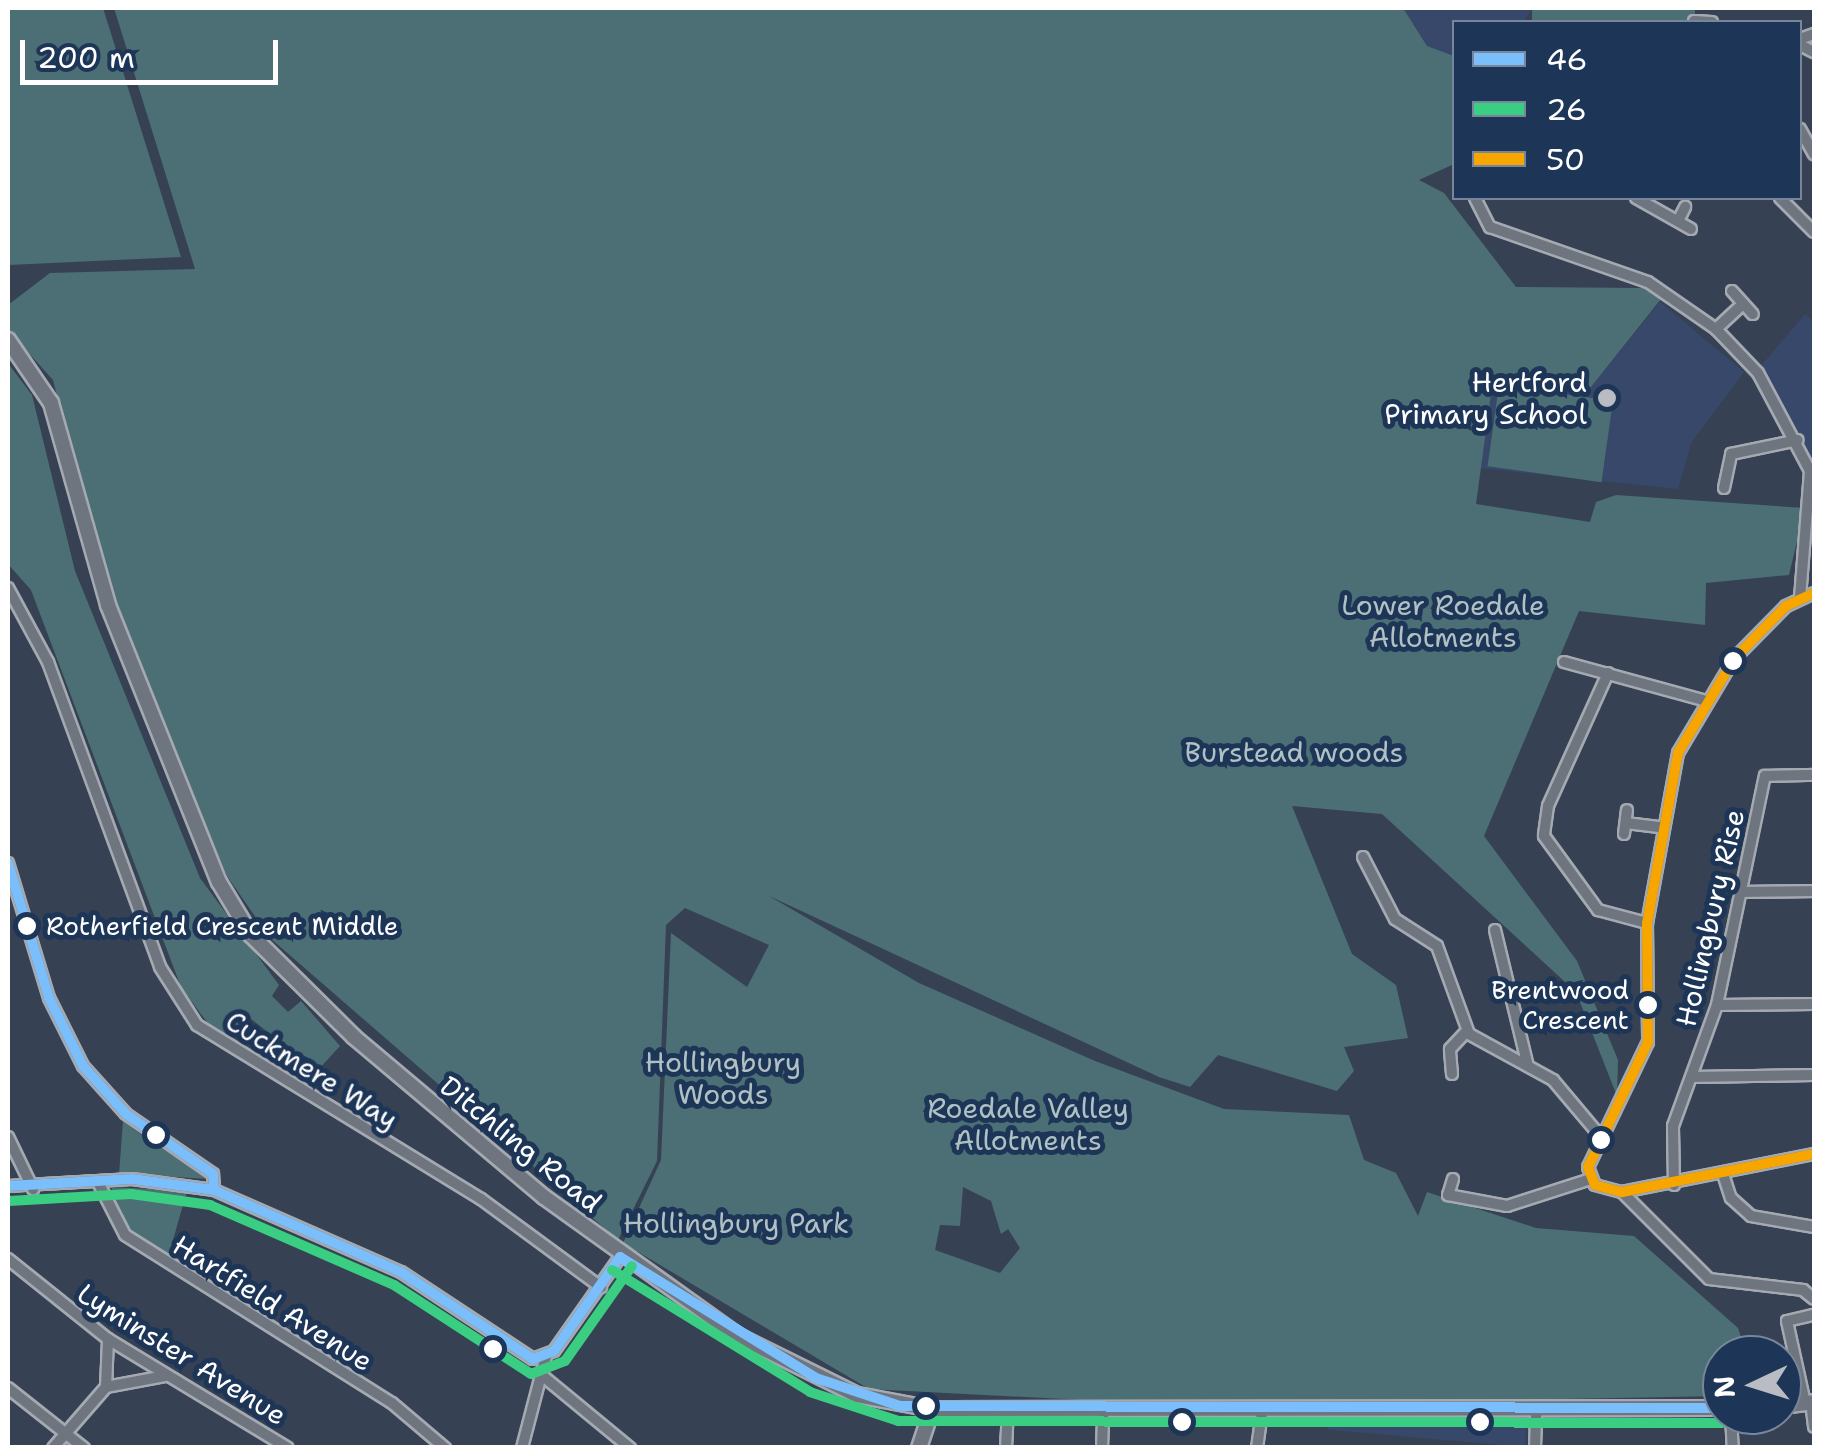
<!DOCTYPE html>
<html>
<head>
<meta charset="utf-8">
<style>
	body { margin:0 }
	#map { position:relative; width:1822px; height:1455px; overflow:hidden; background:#364254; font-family:"Shantell Sans",sans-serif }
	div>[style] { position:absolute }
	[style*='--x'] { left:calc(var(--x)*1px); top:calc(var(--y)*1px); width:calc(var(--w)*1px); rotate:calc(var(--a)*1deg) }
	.built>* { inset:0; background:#37486a; transform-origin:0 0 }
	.green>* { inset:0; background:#4c6f75; transform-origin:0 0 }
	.roads { filter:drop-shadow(2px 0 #a5aab2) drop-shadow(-2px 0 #a5aab2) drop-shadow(0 2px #a5aab2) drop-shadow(0 -2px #a5aab2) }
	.street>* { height:10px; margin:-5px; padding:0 5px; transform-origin:5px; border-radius:5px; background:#6f757e }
	.secondary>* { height:14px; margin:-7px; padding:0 7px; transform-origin:7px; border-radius:7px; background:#6f757e }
	.bus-1>* { height:10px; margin:-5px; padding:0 5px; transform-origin:5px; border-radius:5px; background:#7abffc }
	.bus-2>* { height:10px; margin:-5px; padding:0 5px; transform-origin:5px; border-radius:5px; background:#3ace82 }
	.bus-3>* { height:10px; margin:-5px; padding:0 5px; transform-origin:5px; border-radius:5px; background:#f7a600 }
	.dots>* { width:28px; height:28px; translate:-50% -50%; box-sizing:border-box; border:5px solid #1d3557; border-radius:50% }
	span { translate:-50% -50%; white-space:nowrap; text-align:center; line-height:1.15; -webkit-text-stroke:10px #1d3557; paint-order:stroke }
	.bus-label { font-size:26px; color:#fff }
	.left { translate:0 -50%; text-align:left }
	.right { translate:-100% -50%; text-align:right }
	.poi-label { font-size:28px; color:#fff }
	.park-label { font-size:28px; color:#b0c1c3 }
	.street-label { font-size:28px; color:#fff }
	.frame { position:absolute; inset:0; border:10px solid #fff; pointer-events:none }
	.legend { position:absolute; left:1452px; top:20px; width:350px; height:180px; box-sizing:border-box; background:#1d3557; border:2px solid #77869a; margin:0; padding:12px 18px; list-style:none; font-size:30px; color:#fff }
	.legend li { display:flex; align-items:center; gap:20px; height:50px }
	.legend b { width:50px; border:2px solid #77869a }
	.north { position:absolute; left:1702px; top:1335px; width:100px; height:100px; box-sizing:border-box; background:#1d3557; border:2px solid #77869a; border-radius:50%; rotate:266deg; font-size:28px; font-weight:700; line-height:40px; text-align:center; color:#fff }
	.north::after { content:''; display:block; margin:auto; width:35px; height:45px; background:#b9bdc3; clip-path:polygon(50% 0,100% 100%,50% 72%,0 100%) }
	.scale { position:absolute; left:20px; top:40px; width:258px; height:45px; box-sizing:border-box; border:5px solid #fff; border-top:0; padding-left:12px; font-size:30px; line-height:35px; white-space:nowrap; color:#fff; -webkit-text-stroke:8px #1d3557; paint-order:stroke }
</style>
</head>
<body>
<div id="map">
	<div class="built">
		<div style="clip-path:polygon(1403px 8px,1532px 8px,1524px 22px,1454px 22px,1454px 56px,1427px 46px)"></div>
		<div style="clip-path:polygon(1660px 302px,1744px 372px,1691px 443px,1678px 489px,1479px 468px,1493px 379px,1587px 392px)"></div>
		<div style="clip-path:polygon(1805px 314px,1814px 323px,1814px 467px,1760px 367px)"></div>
		<div style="left:1527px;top:1422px;width:25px;height:198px;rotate:95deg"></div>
	</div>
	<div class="green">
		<div style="clip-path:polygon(8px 8px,103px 8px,181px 257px,8px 265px)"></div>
		<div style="clip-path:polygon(evenodd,114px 8px,1403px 8px,1427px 46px,1454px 56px,1454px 164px,1419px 180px,1444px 193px,1516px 287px,1644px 288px,1661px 299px,1587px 392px,1493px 379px,1476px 504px,1590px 522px,1596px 502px,1616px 495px,1805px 508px,1789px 575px,1706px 583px,1705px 625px,1579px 611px,1484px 836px,1577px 961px,1618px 1060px,1617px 1096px,1576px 992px,1382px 814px,1292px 806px,1352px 954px,1396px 985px,1408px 1038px,1344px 1047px,1354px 1071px,1337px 1091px,1218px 1055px,1190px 1087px,1159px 1077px,769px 896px,919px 983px,1095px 1061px,1224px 1109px,1349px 1115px,1364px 1160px,1396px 1173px,1418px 1216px,1427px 1192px,1536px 1228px,1634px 1236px,1738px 1328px,1747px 1355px,1722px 1355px,1721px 1396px,1198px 1406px,869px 1389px,623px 1243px,661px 1160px,671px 933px,747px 987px,769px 945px,685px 908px,666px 925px,657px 1161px,618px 1240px,270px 938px,227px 876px,140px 669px,100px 565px,53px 380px,8px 330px,8px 305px,50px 273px,195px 269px,114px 8px,963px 1187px,991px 1201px,1001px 1234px,1008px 1229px,1020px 1248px,1000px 1273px,935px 1250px,940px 1225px,960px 1226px,963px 1187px)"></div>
		<div style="left:1532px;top:8px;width:163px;height:16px"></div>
		<div style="clip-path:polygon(10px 366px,32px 395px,75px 571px,200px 878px,279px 985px,272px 996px,288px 1012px,301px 1001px,340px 1046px,317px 1071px,250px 1018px,225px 1033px,212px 1029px,181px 987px,31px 590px,8px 564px)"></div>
		<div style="left:1499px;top:385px;width:115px;height:82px;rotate:8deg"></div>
		<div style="clip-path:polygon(123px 1121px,147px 1139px,209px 1179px,119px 1174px)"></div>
		<div style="clip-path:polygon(111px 1187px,187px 1191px,167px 1261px,126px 1230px)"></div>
	</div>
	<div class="roads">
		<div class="street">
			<div style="--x:1694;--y:21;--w:18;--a:3"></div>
			<div style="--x:1800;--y:39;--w:15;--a:-20"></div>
			<div style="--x:1800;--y:45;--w:16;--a:27"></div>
			<div style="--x:1800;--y:129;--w:29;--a:61"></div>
			<div style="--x:1475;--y:198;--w:33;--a:63"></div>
			<div style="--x:1490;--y:227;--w:167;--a:19.2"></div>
			<div style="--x:1648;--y:282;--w:83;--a:34.7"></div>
			<div style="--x:1716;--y:329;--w:61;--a:46.3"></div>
			<div style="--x:1758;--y:373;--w:111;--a:62"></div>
			<div style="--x:1810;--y:471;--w:126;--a:94.5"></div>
			<div style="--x:1636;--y:198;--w:63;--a:29.4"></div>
			<div style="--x:1780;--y:198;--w:48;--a:45"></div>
			<div style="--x:1678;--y:221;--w:16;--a:-63"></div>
			<div style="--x:1732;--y:291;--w:31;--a:48"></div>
			<div style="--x:1716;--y:329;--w:37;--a:-43"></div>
			<div style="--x:1724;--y:488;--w:35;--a:-78"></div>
			<div style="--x:1731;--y:454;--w:68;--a:-11.8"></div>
			<div style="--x:8;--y:588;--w:84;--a:61.6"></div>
			<div style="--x:48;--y:662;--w:325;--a:69.8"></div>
			<div style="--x:160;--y:967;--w:69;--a:57.5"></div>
			<div style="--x:197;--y:1025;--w:333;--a:31.5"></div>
			<div style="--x:481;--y:1199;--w:149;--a:36.3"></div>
			<div style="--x:1814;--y:593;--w:31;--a:155"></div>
			<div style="--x:1786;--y:606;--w:74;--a:134.5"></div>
			<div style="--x:1734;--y:659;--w:109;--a:120.8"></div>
			<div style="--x:1678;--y:753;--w:173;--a:100.3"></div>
			<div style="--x:1647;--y:923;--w:119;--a:89.5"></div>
			<div style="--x:1648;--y:1042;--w:139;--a:115.6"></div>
			<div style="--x:1588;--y:1167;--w:19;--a:69"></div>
			<div style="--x:1595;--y:1185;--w:28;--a:15"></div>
			<div style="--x:1622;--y:1192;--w:196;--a:-11.2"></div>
			<div style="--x:1564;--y:662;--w:144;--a:15.3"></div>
			<div style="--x:1608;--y:673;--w:146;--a:114.3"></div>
			<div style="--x:1548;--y:806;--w:30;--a:98"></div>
			<div style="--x:1544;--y:836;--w:92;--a:53.9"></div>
			<div style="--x:1598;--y:910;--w:51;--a:14.9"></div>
			<div style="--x:1626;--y:823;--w:35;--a:7"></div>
			<div style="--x:1624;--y:834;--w:24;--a:-83"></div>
			<div style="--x:1363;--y:857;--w:70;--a:62.7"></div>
			<div style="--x:1395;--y:919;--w:50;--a:32.7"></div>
			<div style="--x:1437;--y:946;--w:94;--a:70"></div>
			<div style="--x:1469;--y:1034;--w:96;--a:28.7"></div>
			<div style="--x:1553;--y:1080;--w:75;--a:49.9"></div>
			<div style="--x:8;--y:863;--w:141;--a:73.1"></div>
			<div style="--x:49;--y:998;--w:76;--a:63.4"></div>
			<div style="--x:83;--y:1066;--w:64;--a:48.1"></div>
			<div style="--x:126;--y:1114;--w:106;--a:34.6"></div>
			<div style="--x:213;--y:1174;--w:16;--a:86"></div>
			<div style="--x:1743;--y:892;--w:71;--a:-0.8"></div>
			<div style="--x:1495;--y:930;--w:140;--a:76.4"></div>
			<div style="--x:1717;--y:1005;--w:97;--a:-0.6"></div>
			<div style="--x:1452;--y:1074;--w:25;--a:-95"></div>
			<div style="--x:1450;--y:1049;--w:25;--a:-47"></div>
			<div style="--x:1692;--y:1077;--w:122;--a:-0.9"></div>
			<div style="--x:8;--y:1137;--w:58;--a:64.3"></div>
			<div style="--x:1723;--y:1174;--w:25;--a:72"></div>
			<div style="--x:1731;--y:1198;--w:27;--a:42"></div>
			<div style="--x:1751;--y:1216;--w:64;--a:9.9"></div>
			<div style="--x:1453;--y:1179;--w:17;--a:107"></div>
			<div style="--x:1448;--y:1195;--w:60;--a:10.6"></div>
			<div style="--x:1507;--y:1206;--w:88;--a:-17.8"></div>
			<div style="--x:98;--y:1182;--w:59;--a:63"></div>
			<div style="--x:125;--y:1235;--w:315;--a:32.2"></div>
			<div style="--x:392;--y:1403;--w:70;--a:40.3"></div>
			<div style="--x:1674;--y:1185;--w:59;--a:-91"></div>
			<div style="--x:1673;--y:1126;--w:129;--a:-70"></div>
			<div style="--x:1717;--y:1005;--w:234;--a:-78.2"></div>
			<div style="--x:1765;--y:776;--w:49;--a:-1.2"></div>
			<div style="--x:8;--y:1186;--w:124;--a:-3.2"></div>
			<div style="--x:132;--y:1179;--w:83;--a:7.6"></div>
			<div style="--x:214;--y:1190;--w:204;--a:23.7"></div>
			<div style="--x:401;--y:1272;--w:158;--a:33.4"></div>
			<div style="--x:533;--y:1359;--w:22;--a:-21"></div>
			<div style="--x:554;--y:1351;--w:115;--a:-54.9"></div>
			<div style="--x:1622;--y:1192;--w:123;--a:45"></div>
			<div style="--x:1709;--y:1279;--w:95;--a:6.7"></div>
			<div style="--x:1803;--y:1290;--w:14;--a:39"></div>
			<div style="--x:8;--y:1259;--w:128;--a:38.7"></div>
			<div style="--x:108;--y:1339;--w:210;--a:31.2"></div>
			<div style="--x:544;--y:1377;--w:112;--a:39.5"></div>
			<div style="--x:106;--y:1387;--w:48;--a:-87.6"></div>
			<div style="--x:8;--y:1388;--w:97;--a:38.3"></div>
			<div style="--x:1811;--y:1402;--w:25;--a:83"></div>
			<div style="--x:1805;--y:1403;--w:84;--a:-102.4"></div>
			<div style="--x:1787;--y:1321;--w:28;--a:-13"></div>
			<div style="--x:1731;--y:1415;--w:33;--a:87"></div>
			<div style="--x:53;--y:1448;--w:81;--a:-49"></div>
			<div style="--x:106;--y:1387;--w:60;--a:-10.6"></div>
			<div style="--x:522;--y:1448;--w:95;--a:-75.4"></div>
			<div style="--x:1006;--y:1448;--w:37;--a:-87"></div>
			<div style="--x:1102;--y:1448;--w:35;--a:-88"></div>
			<div style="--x:1257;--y:1448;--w:36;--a:-82"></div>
			<div style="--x:1535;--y:1448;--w:38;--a:-88"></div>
		</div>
		<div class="secondary">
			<div style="--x:8;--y:340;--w:76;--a:55.7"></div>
			<div style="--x:51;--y:403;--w:210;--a:74.2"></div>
			<div style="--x:108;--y:605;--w:298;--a:68.2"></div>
			<div style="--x:219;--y:882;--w:62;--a:58.9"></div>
			<div style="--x:251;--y:935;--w:145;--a:44.7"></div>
			<div style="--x:354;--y:1037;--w:248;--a:40.1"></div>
			<div style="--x:544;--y:1197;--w:239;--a:35.6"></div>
			<div style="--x:738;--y:1336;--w:133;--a:26.4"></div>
			<div style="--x:857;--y:1395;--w:76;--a:10.6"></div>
			<div style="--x:932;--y:1409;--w:790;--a:-0.07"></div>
			<div style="--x:1782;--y:1406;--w:32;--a:-7"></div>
			<div style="--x:919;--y:1448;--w:41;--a:-71.6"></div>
		</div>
	</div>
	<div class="bus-1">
		<div style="--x:8;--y:863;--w:141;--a:73.1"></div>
		<div style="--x:49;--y:998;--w:76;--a:63.4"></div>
		<div style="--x:83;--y:1066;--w:64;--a:48.1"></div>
		<div style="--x:126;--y:1114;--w:106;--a:34.6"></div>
		<div style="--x:213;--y:1174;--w:16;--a:86"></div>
		<div style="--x:8;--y:1186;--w:124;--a:-3.2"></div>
		<div style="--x:132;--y:1179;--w:83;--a:7.6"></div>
		<div style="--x:214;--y:1190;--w:204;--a:23.7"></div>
		<div style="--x:401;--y:1272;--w:158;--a:33.4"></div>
		<div style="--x:533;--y:1359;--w:22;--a:-21"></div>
		<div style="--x:554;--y:1351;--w:115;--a:-54.9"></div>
		<div style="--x:620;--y:1257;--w:230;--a:31.7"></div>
		<div style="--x:816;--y:1378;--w:89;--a:18.4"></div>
		<div style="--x:900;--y:1406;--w:822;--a:0.14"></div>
	</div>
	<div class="bus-2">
		<div style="--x:9;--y:1201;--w:122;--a:-3.3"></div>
		<div style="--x:131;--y:1194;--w:80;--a:7.9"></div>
		<div style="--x:210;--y:1205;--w:201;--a:23.5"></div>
		<div style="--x:394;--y:1285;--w:163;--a:33"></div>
		<div style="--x:531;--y:1374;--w:36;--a:-21"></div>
		<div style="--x:565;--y:1361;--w:116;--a:-54.8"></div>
		<div style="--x:612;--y:1270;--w:233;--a:31.6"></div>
		<div style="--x:810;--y:1392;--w:93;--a:18.2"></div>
		<div style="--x:898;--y:1421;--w:824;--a:0.14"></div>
	</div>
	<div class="bus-3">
		<div style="--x:1814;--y:593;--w:31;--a:155"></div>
		<div style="--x:1786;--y:606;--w:74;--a:134.5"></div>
		<div style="--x:1734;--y:659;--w:109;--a:120.8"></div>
		<div style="--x:1678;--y:753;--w:173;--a:100.3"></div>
		<div style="--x:1647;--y:923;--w:119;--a:89.5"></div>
		<div style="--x:1648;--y:1042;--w:139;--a:115.6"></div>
		<div style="--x:1588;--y:1167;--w:19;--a:69"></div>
		<div style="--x:1595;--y:1185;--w:28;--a:15"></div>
		<div style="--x:1622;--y:1192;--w:196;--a:-11.2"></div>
	</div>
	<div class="dots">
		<div style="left:1607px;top:398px;background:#b9bdc3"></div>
		<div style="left:1733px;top:661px;background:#fff"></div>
		<div style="left:27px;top:926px;background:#fff"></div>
		<div style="left:1648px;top:1005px;background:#fff"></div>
		<div style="left:156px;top:1135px;background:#fff"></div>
		<div style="left:1601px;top:1140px;background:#fff"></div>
		<div style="left:493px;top:1349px;background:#fff"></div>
		<div style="left:926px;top:1406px;background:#fff"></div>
		<div style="left:1182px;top:1422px;background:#fff"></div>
		<div style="left:1480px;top:1422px;background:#fff"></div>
	</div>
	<div class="bus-label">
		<span class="left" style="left:46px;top:926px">Rotherfield Crescent Middle</span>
		<span class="right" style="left:1629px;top:1005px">Brentwood<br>Crescent</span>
	</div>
	<div class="poi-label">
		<span class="right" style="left:1587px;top:398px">Hertford<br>Primary School</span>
	</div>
	<div class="park-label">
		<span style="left:1443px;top:621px">Lower Roedale<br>Allotments</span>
		<span style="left:1294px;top:752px">Burstead woods</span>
		<span style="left:723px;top:1078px">Hollingbury<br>Woods</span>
		<span style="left:1028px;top:1124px">Roedale Valley<br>Allotments</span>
		<span style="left:736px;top:1223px">Hollingbury Park</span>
	</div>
	<div class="street-label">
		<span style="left:1710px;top:918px;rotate:-77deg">Hollingbury Rise</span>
		<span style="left:312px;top:1070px;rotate:32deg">Cuckmere Way</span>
		<span style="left:521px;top:1144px;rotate:39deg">Ditchling Road</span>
		<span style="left:273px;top:1303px;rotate:32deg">Hartfield Avenue</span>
		<span style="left:182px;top:1354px;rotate:32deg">Lyminster Avenue</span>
	</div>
	<div class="frame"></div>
	<ul class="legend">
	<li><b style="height:12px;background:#7abffc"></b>46</li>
	<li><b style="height:12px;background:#3ace82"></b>26</li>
	<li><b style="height:12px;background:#f7a600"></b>50</li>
	</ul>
	<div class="north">N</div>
	<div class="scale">200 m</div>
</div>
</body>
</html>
